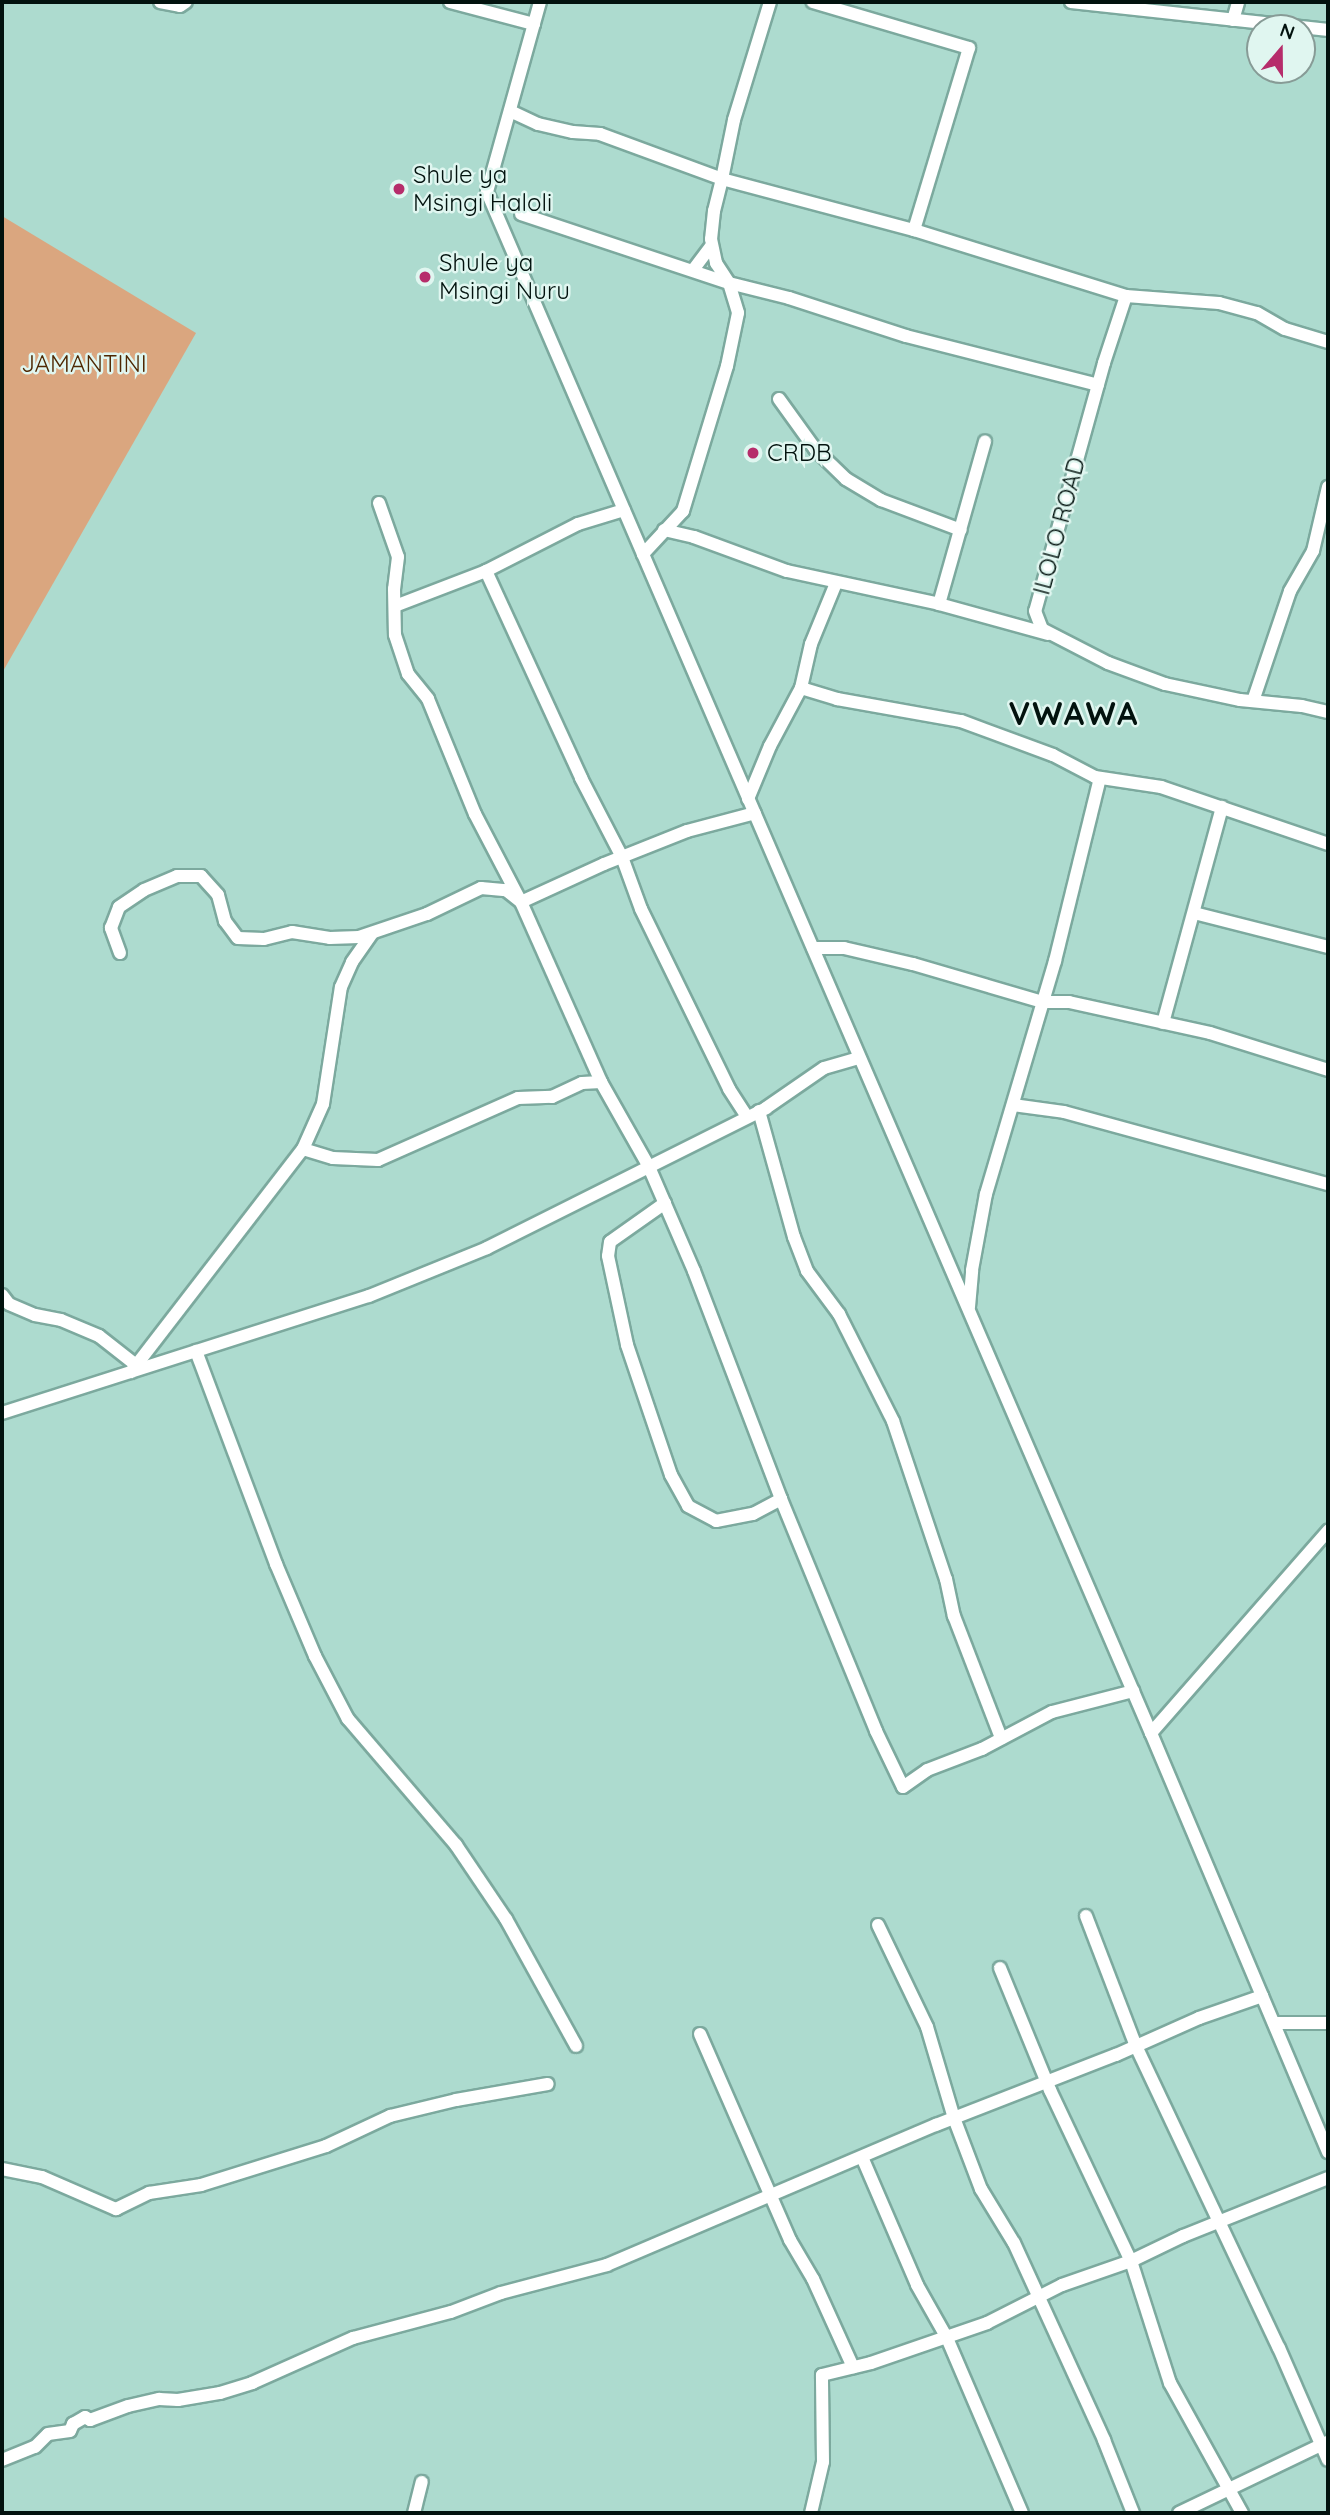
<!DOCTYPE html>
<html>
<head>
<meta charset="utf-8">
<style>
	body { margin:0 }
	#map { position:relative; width:1330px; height:2515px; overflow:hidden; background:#addbcf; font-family:Quicksand,sans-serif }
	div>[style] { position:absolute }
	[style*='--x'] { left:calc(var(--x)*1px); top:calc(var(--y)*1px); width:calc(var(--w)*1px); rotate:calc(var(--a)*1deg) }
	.green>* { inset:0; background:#daa67f }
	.roads { filter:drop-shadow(2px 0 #7ca99e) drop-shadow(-2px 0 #7ca99e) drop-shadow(0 2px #7ca99e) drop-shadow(0 -2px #7ca99e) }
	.minor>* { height:12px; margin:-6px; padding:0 6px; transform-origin:6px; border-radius:6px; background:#fff }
	.dots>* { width:19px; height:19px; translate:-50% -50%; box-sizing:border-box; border:4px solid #e0f6f0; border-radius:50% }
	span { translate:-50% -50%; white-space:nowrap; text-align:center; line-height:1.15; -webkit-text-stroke:5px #e0f6f0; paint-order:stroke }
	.poi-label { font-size:24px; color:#02120e }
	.left { translate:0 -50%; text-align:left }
	.park-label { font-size:24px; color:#4e2702 }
	.street-label { font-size:24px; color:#02120e }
	.district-label { font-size:32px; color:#02120e; font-weight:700; letter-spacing:2px }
	.frame { position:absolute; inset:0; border:4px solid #02120e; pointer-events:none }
	.north { position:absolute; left:1246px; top:14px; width:70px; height:70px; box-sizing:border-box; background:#e0f6f0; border:2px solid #879b96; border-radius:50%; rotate:20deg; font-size:19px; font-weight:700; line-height:28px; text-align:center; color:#02120e }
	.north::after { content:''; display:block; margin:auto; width:24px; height:32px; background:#b62d6b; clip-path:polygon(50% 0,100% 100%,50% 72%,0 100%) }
</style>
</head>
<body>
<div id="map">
	<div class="green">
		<div style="clip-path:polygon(2px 216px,196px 333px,2px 673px)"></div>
	</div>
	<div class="roads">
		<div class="minor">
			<div style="--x:160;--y:2;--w:20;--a:11"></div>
			<div style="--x:180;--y:6;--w:7;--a:-34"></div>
			<div style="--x:450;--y:2;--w:87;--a:14.7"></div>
			<div style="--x:540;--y:2;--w:197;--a:105.6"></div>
			<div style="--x:487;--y:192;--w:1678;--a:66.69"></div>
			<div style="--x:1151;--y:1733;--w:455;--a:67.1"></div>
			<div style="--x:770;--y:2;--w:123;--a:107"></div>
			<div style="--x:734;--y:120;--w:60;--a:101.5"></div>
			<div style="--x:722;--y:179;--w:199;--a:14.9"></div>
			<div style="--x:914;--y:230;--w:190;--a:-73.2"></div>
			<div style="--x:969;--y:48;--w:163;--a:-163.6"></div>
			<div style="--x:1071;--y:2;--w:259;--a:6.2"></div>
			<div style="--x:1233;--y:20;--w:19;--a:-74"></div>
			<div style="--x:510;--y:111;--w:31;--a:25"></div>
			<div style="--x:538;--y:124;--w:36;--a:13"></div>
			<div style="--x:573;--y:132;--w:27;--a:4"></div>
			<div style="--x:600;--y:134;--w:130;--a:20.2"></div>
			<div style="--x:722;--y:179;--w:33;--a:104"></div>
			<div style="--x:714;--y:211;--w:28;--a:96"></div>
			<div style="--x:711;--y:239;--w:25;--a:78"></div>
			<div style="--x:716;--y:263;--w:24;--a:57"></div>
			<div style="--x:729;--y:283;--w:31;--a:73"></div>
			<div style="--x:738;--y:313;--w:54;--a:101.7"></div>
			<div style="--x:727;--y:366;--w:152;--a:106.9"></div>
			<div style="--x:683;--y:511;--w:59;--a:132.9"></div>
			<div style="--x:521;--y:214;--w:219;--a:18.4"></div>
			<div style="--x:729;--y:283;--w:62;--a:14"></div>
			<div style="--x:789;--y:298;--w:123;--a:18"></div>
			<div style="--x:906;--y:336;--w:198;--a:14.3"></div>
			<div style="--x:914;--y:230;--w:222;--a:17.3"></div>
			<div style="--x:1126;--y:296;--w:93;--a:4.3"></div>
			<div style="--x:1219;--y:303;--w:39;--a:15"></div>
			<div style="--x:1257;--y:313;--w:32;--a:30"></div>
			<div style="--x:1285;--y:329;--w:45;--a:16.8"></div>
			<div style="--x:693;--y:270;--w:31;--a:-53"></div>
			<div style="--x:1126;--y:296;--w:71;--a:108.2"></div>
			<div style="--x:1104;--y:363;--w:257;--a:105.5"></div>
			<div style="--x:1035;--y:611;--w:19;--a:69"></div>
			<div style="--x:1042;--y:629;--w:74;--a:27.3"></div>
			<div style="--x:1108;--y:663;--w:61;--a:20.2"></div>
			<div style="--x:1165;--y:684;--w:77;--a:12"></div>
			<div style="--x:1240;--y:700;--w:62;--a:5.5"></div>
			<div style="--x:1302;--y:706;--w:27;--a:13"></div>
			<div style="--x:779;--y:399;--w:62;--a:54.2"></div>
			<div style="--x:815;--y:449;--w:43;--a:44.1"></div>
			<div style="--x:846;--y:479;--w:41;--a:31"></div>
			<div style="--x:881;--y:500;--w:85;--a:20.6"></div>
			<div style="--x:379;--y:503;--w:57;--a:70.6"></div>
			<div style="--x:398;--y:557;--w:32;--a:97"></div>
			<div style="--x:394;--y:589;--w:46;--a:88.8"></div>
			<div style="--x:395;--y:635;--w:41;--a:71.6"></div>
			<div style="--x:408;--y:674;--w:32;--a:51"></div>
			<div style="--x:428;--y:699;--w:124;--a:67.8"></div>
			<div style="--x:475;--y:814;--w:99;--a:62.4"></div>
			<div style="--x:521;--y:902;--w:197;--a:66"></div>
			<div style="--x:601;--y:1082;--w:98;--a:60.5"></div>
			<div style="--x:649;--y:1167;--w:113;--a:66.6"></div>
			<div style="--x:694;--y:1271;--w:244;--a:69.1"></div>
			<div style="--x:781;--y:1499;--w:251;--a:67.7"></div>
			<div style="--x:876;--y:1731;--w:62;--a:64.3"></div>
			<div style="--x:903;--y:1787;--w:29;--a:-35"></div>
			<div style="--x:927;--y:1770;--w:59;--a:-20.9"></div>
			<div style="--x:982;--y:1749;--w:79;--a:-27.9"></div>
			<div style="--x:1052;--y:1712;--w:84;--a:-14.5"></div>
			<div style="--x:664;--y:530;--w:31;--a:13"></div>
			<div style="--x:694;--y:537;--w:99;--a:20.1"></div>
			<div style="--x:787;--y:571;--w:156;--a:12.2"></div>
			<div style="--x:939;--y:604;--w:113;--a:15.4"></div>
			<div style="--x:486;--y:571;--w:228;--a:65.3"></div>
			<div style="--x:581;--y:778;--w:89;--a:62.6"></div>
			<div style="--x:622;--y:857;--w:55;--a:69.9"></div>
			<div style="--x:641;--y:909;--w:200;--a:63.9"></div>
			<div style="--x:729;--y:1089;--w:33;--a:57"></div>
			<div style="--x:939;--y:604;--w:169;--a:-74.2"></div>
			<div style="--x:395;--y:606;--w:97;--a:-21"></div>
			<div style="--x:486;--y:571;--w:103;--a:-27.1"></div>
			<div style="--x:578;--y:524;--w:48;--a:-16.9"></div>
			<div style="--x:801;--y:688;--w:38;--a:17"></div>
			<div style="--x:837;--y:699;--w:126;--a:10.1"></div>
			<div style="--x:961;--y:721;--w:98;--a:20.3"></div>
			<div style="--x:1053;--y:755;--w:47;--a:27.6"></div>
			<div style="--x:1095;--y:777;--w:67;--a:8.6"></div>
			<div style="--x:1161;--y:787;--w:176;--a:18.8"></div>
			<div style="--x:1253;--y:701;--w:116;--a:-71.4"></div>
			<div style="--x:1290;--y:591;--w:46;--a:-60.1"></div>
			<div style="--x:1313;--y:551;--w:66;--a:-76.8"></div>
			<div style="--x:748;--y:799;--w:57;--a:-67.5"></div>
			<div style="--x:770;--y:746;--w:66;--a:-61.9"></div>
			<div style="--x:801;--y:688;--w:45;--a:-77.2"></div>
			<div style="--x:811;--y:644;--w:66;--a:-67.7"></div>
			<div style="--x:1194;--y:913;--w:138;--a:14.2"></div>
			<div style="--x:813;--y:948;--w:31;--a:0"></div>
			<div style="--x:844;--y:948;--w:71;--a:13.1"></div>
			<div style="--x:913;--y:964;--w:135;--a:16.3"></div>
			<div style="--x:1043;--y:1002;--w:26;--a:0"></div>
			<div style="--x:1069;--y:1002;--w:144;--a:12.4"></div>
			<div style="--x:1210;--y:1033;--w:124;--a:17.4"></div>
			<div style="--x:120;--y:953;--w:27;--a:-110"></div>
			<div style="--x:111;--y:928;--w:22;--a:-69"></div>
			<div style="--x:119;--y:907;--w:30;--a:-34"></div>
			<div style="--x:144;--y:890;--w:36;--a:-23"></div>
			<div style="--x:177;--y:876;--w:24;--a:0"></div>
			<div style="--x:201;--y:876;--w:25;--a:48"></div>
			<div style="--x:218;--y:895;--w:27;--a:75"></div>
			<div style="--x:225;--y:921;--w:21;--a:53"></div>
			<div style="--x:238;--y:938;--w:26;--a:2"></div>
			<div style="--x:264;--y:939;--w:29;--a:-14"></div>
			<div style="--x:292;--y:932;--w:38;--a:9"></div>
			<div style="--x:330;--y:938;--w:29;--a:-2"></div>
			<div style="--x:359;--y:937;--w:72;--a:-18.7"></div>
			<div style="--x:427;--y:914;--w:60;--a:-25.7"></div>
			<div style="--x:481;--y:888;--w:25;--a:5"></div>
			<div style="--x:506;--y:890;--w:19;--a:39"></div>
			<div style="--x:521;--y:902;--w:91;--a:-24.6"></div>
			<div style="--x:604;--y:864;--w:89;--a:-21.7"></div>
			<div style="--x:687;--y:831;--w:70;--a:-14.8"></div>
			<div style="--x:1163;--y:1023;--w:224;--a:-74.7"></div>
			<div style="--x:1013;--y:1105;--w:51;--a:7.8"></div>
			<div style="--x:1064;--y:1112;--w:274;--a:15.3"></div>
			<div style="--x:759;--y:1111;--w:131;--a:74.5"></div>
			<div style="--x:794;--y:1237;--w:36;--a:69"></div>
			<div style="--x:807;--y:1271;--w:54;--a:53.3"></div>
			<div style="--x:839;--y:1314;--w:120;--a:63.2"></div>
			<div style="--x:893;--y:1421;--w:167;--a:71.5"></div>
			<div style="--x:946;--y:1579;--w:38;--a:78"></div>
			<div style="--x:954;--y:1616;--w:131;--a:68.9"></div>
			<div style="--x:303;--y:1149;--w:31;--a:17"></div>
			<div style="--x:333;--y:1158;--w:45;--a:2.5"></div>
			<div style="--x:378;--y:1160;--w:153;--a:-23.9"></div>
			<div style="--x:518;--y:1098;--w:34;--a:-2"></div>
			<div style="--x:552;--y:1097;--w:33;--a:-25"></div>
			<div style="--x:582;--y:1083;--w:19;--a:-3"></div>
			<div style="--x:665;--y:1203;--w:67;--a:144.7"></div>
			<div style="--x:610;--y:1242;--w:14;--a:98"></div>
			<div style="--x:608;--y:1256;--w:91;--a:77.9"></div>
			<div style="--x:627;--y:1345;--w:137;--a:71.3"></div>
			<div style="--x:671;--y:1475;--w:35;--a:61"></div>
			<div style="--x:688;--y:1506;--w:32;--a:28"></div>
			<div style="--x:716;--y:1521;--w:38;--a:-11"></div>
			<div style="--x:753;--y:1514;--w:32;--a:-28"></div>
			<div style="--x:2;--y:1295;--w:11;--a:52"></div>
			<div style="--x:9;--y:1304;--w:28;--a:23"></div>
			<div style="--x:35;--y:1315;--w:26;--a:11"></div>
			<div style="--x:61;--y:1320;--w:41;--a:22.8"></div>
			<div style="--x:99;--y:1336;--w:47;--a:38.1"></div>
			<div style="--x:969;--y:1307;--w:37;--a:-85"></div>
			<div style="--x:972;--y:1270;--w:77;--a:-79.6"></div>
			<div style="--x:986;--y:1194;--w:243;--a:-73.5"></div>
			<div style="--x:1055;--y:961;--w:188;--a:-76.2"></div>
			<div style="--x:196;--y:1351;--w:228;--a:69.4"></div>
			<div style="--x:276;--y:1564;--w:100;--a:67"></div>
			<div style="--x:315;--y:1656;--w:71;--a:62.4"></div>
			<div style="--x:348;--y:1719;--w:166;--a:49.4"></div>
			<div style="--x:456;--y:1845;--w:89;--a:56"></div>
			<div style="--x:506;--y:1919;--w:145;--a:61.1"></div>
			<div style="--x:131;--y:1372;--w:282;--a:-52.4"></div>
			<div style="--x:303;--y:1149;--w:49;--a:-66"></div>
			<div style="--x:323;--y:1104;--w:118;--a:-81.3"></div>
			<div style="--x:341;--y:987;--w:27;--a:-66"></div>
			<div style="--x:352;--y:962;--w:35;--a:-55"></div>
			<div style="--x:2;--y:1413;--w:385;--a:-17.7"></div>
			<div style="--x:369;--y:1296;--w:127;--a:-22.1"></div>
			<div style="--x:487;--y:1248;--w:312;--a:-26.6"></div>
			<div style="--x:766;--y:1108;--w:70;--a:-34.6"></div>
			<div style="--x:824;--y:1068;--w:37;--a:-16"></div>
			<div style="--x:1151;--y:1733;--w:269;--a:-48.8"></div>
			<div style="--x:1086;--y:1916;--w:139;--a:69"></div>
			<div style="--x:1136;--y:2046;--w:334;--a:64.7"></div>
			<div style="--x:1279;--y:2348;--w:122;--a:66.4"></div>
			<div style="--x:878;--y:1925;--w:113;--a:64.3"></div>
			<div style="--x:927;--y:2027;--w:95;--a:73.5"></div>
			<div style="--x:954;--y:2118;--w:76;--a:69.2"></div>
			<div style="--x:981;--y:2189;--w:63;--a:58.6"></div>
			<div style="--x:1014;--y:2243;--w:217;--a:65.4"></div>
			<div style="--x:1104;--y:2440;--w:79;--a:68.3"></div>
			<div style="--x:1000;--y:1968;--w:132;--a:67.7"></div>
			<div style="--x:1050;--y:2090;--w:189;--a:64.7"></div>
			<div style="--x:1131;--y:2261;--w:128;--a:72.3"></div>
			<div style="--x:1170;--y:2383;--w:149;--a:61"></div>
			<div style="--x:1274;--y:2023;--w:54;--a:0"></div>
			<div style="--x:700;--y:2034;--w:225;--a:66.4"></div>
			<div style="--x:790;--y:2240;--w:45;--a:59.5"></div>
			<div style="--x:813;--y:2279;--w:97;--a:65.6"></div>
			<div style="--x:862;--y:2157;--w:139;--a:66.7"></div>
			<div style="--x:917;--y:2285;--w:61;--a:60.5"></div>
			<div style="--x:947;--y:2338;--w:190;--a:66.8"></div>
			<div style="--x:2;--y:2169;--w:41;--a:11.3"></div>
			<div style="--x:42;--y:2177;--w:81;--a:23.4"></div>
			<div style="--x:116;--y:2209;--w:37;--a:-26"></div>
			<div style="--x:149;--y:2193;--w:53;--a:-8.7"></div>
			<div style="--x:201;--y:2185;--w:131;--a:-17.3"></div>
			<div style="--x:326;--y:2146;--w:71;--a:-25.1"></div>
			<div style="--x:390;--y:2116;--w:68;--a:-13.6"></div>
			<div style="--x:456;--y:2100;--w:93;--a:-9.9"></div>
			<div style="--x:2;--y:2460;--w:35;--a:-22"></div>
			<div style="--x:35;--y:2447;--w:18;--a:-45"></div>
			<div style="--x:48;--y:2434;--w:22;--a:-8"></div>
			<div style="--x:70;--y:2431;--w:8;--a:-67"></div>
			<div style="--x:73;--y:2424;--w:14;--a:-30"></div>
			<div style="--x:85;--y:2417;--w:6;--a:31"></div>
			<div style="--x:90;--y:2420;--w:40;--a:-20.2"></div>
			<div style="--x:128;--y:2406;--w:32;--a:-13"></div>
			<div style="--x:159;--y:2399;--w:19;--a:3"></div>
			<div style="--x:178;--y:2400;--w:43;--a:-9.5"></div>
			<div style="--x:220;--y:2393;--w:34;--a:-17"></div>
			<div style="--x:252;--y:2383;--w:111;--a:-24"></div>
			<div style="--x:353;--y:2338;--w:101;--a:-14.9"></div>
			<div style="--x:451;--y:2312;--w:53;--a:-20.8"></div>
			<div style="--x:501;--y:2293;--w:110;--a:-14.8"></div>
			<div style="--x:607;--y:2265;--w:358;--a:-23.1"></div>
			<div style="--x:936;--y:2125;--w:193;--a:-21.3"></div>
			<div style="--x:1116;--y:2055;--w:91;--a:-24"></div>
			<div style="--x:1199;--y:2018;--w:67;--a:-19.2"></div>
			<div style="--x:414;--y:2513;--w:32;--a:-76"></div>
			<div style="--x:811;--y:2513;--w:52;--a:-76.8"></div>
			<div style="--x:823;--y:2462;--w:87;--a:-90.7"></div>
			<div style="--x:822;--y:2375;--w:50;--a:-13.8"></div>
			<div style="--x:871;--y:2363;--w:123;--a:-19"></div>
			<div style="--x:987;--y:2323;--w:84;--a:-26.9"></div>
			<div style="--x:1062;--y:2285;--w:73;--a:-19.2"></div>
			<div style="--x:1131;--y:2261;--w:58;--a:-25.7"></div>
			<div style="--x:1183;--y:2236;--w:156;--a:-21.8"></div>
			<div style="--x:1179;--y:2513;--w:164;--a:-25.6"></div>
		</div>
	</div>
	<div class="dots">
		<div style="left:399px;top:189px;background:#b62d6b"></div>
		<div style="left:425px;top:277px;background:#b62d6b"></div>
		<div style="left:753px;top:453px;background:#b62d6b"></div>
	</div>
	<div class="poi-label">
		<span class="left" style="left:413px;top:189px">Shule ya<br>Msingi Haloli</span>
		<span class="left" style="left:439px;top:277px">Shule ya<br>Msingi Nuru</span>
		<span class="left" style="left:767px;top:453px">CRDB</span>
	</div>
	<div class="park-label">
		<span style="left:84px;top:364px">JAMANTINI</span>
	</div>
	<div class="street-label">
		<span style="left:1059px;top:526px;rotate:-75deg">ILOLO ROAD</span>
	</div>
	<div class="district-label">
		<span style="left:1074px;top:713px">VWAWA</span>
	</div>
	<div class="frame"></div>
	<div class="north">N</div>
</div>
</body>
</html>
